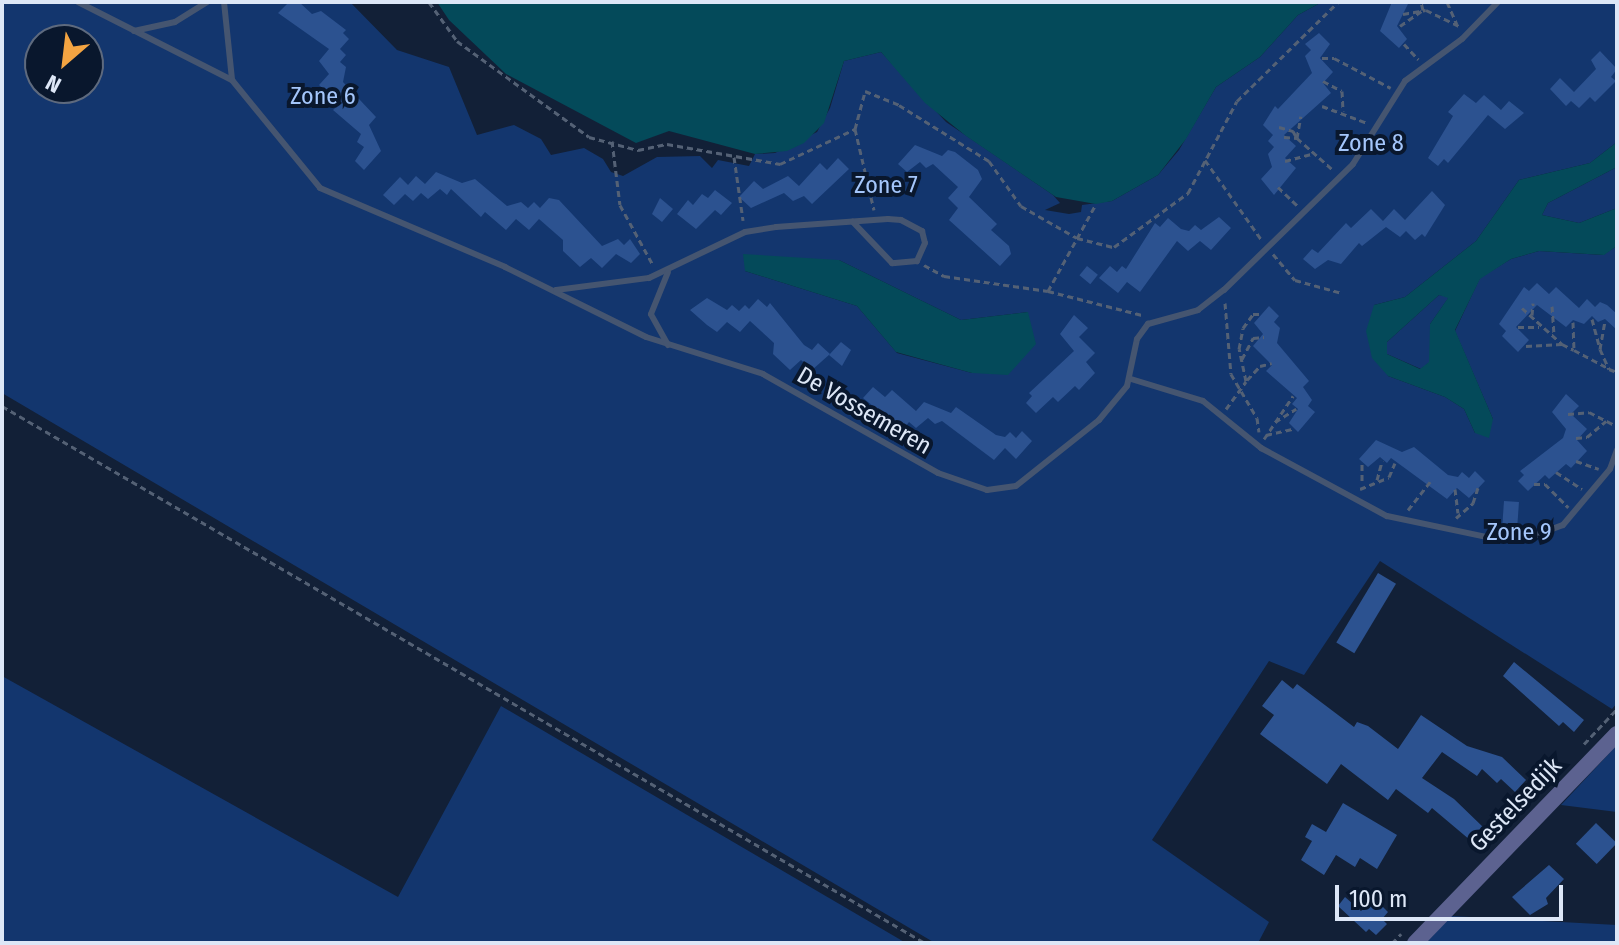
<!DOCTYPE html>
<html>
<head>
<meta charset="utf-8">
<style>
	body { margin:0 }
	#map { position:relative; width:1619px; height:945px; overflow:hidden; background:#122037; font-family:"Fira Sans Condensed",sans-serif }
	div>[style] { position:absolute }
	[style*='--x'] { left:calc(var(--x)*1px); top:calc(var(--y)*1px); width:calc(var(--w)*1px); rotate:calc(var(--a)*1deg) }
	.green>* { inset:0; background:#13366e }
	.water>* { inset:0; background:#044a5a }
	.building>* { inset:0; background:#2c5290; transform-origin:0 0 }
	.path>* { height:3px; margin-top:-1.5px; transform-origin:0; background:repeating-linear-gradient(90deg,#546175 0 6px,transparent 0 10px) }
	.lane>* { height:6px; margin:-3px; padding:0 3px; transform-origin:3px; border-radius:3px; background:#455570 }
	.secondary>* { height:16px; margin:-8px; padding:0 8px; transform-origin:8px; border-radius:8px; background:#5c6290 }
	span { translate:-50% -50%; white-space:nowrap; text-align:center; line-height:1.15; -webkit-text-stroke:8px #09172d; paint-order:stroke }
	.park-label { font-size:24px; color:#a4c6fb }
	.street-label { font-size:24px; color:#dde7f7 }
	.frame { position:absolute; inset:0; border:4px solid #dde7f7; pointer-events:none }
	.north { position:absolute; left:24px; top:24px; width:80px; height:80px; box-sizing:border-box; background:#09172d; border:2px solid #5e6a7e; border-radius:50%; rotate:208deg; font-size:22px; font-weight:700; line-height:32px; text-align:center; color:#dde7f7 }
	.north::after { content:''; display:block; margin:auto; width:28px; height:36px; background:#f3a442; clip-path:polygon(50% 0,100% 100%,50% 72%,0 100%) }
	.scale { position:absolute; left:1335px; top:885px; width:228px; height:36px; box-sizing:border-box; border:4px solid #dde7f7; border-top:0; padding-left:10px; font-size:24px; line-height:28px; white-space:nowrap; color:#dde7f7; -webkit-text-stroke:6px #09172d; paint-order:stroke }
</style>
</head>
<body>
<div id="map">
	<div class="green">
		<div style="clip-path:polygon(evenodd,2px 2px,350px 2px,397px 50px,449px 67px,477px 135px,514px 125px,541px 139px,551px 155px,584px 148px,603px 159px,611px 172px,623px 176px,657px 157px,700px 156px,712px 168px,718px 160px,749px 166px,755px 154px,775px 153px,817px 132px,830px 108px,844px 61px,881px 52px,946px 122px,1053px 195px,1060px 203px,1045px 210px,1069px 214px,1081px 212px,1082px 205px,1112px 201px,1158px 175px,1179px 150px,1216px 87px,1260px 57px,1298px 15px,1322px 2px,1617px 2px,1617px 142px,1590px 163px,1519px 180px,1476px 241px,1405px 297px,1374px 305px,1388px 376px,1445px 397px,1464px 409px,1475px 433px,1493px 419px,1455px 331px,1480px 278px,1511px 259px,1539px 251px,1603px 255px,1617px 246px,1617px 703px,1612px 709px,1380px 561px,1304px 675px,1269px 661px,1152px 840px,1269px 922px,1258px 943px,935px 943px,2px 393px,2px 2px,40px 40px,88px 40px,88px 88px,40px 88px,40px 40px,2px 2px,839px 260px,961px 320px,1028px 312px,972px 373px,897px 353px,857px 306px,745px 271px,839px 260px)"></div>
		<div style="clip-path:polygon(1617px 167px,1617px 208px,1579px 223px,1542px 215px,1548px 203px)"></div>
		<div style="clip-path:polygon(1439px 295px,1449px 297px,1430px 324px,1430px 362px,1421px 369px,1387px 354px,1387px 342px)"></div>
		<div style="clip-path:polygon(2px 676px,398px 897px,501px 706px,906px 943px,2px 943px)"></div>
		<div style="clip-path:polygon(1617px 745px,1617px 812px,1561px 805px)"></div>
		<div style="clip-path:polygon(1451px 916px,1617px 925px,1617px 943px,1426px 943px)"></div>
	</div>
	<div class="water">
		<div style="clip-path:polygon(437px 2px,1322px 2px,1298px 15px,1260px 57px,1216px 87px,1186px 139px,1158px 175px,1112px 201px,1096px 204px,1056px 197px,966px 136px,925px 103px,881px 52px,844px 61px,824px 123px,804px 143px,787px 151px,755px 154px,669px 131px,636px 143px,506px 74px,449px 20px)"></div>
		<div style="clip-path:polygon(evenodd,1617px 142px,1617px 167px,1548px 203px,1542px 215px,1579px 223px,1617px 208px,1617px 246px,1604px 255px,1539px 251px,1511px 259px,1480px 279px,1455px 330px,1493px 419px,1489px 438px,1475px 433px,1464px 409px,1445px 397px,1388px 376px,1372px 358px,1366px 331px,1374px 305px,1405px 297px,1476px 241px,1519px 180px,1590px 163px,1617px 142px,1439px 295px,1448px 298px,1430px 324px,1429px 362px,1420px 369px,1387px 354px,1387px 342px,1439px 295px)"></div>
		<div style="clip-path:polygon(743px 254px,839px 260px,961px 320px,1028px 312px,1036px 344px,1008px 375px,972px 373px,896px 352px,857px 306px,745px 271px)"></div>
	</div>
	<div class="building">
		<div style="clip-path:polygon(289px 2px,299px 2px,312px 14px,321px 11px,346px 30px,343px 33px,349px 39px,340px 49px,346px 55px,340px 62px,346px 67px,343px 82px,376px 117px,369px 125px,381px 151px,364px 170px,355px 161px,364px 147px,357px 142px,361px 134px,333px 110px,339px 104px,319px 85px,329px 74px,319px 61px,329px 49px,278px 13px)"></div>
		<div style="clip-path:polygon(1392px 2px,1409px 2px,1397px 26px,1407px 39px,1399px 48px,1380px 31px)"></div>
		<div style="clip-path:polygon(1319px 33px,1330px 44px,1320px 58px,1333px 72px,1323px 83px,1331px 93px,1284px 135px,1296px 146px,1285px 158px,1296px 168px,1274px 195px,1261px 179px,1272px 167px,1268px 154px,1274px 147px,1268px 141px,1273px 135px,1263px 125px,1275px 106px,1278px 109px,1312px 73px,1305px 56px,1311px 50px,1305px 44px)"></div>
		<div style="clip-path:polygon(1600px 51px,1617px 69px,1611px 77px,1616px 81px,1595px 102px,1590px 97px,1579px 108px,1571px 101px,1566px 106px,1550px 89px,1560px 78px,1574px 92px,1596px 69px,1591px 60px)"></div>
		<div style="clip-path:polygon(1464px 94px,1476px 103px,1484px 95px,1501px 110px,1509px 101px,1524px 113px,1505px 129px,1488px 115px,1448px 163px,1444px 159px,1438px 166px,1428px 158px,1453px 116px,1448px 112px)"></div>
		<div style="clip-path:polygon(915px 145px,942px 156px,948px 150px,955px 152px,978px 170px,982px 179px,969px 197px,997px 224px,991px 230px,1009px 246px,1011px 254px,1000px 266px,949px 220px,958px 208px,948px 198px,958px 187px,933px 164px,926px 168px,920px 162px,907px 172px,898px 164px)"></div>
		<div style="clip-path:polygon(838px 158px,849px 169px,812px 204px,804px 196px,793px 201px,784px 193px,751px 208px,739px 197px,754px 181px,763px 189px,788px 176px,799px 186px,820px 163px,827px 170px)"></div>
		<div style="clip-path:polygon(436px 172px,462px 183px,475px 179px,507px 206px,521px 202px,528px 208px,534px 202px,540px 208px,549px 198px,559px 200px,602px 246px,618px 239px,624px 245px,630px 239px,640px 254px,631px 263px,616px 254px,602px 268px,591px 258px,580px 267px,563px 251px,563px 240px,539px 219px,529px 230px,516px 219px,506px 230px,485px 212px,481px 217px,451px 189px,447px 195px,440px 189px,428px 199px,421px 193px,413px 201px,405px 194px,394px 205px,383px 195px,400px 177px,408px 185px,416px 176px,425px 184px)"></div>
		<div style="clip-path:polygon(715px 190px,732px 203px,721px 215px,715px 210px,696px 229px,677px 214px,688px 200px,693px 205px,702px 194px,708px 198px)"></div>
		<div style="clip-path:polygon(1432px 191px,1445px 205px,1425px 237px,1422px 234px,1415px 240px,1406px 231px,1400px 237px,1386px 227px,1362px 246px,1359px 243px,1341px 264px,1328px 260px,1315px 269px,1303px 259px,1312px 249px,1318px 253px,1346px 223px,1351px 228px,1371px 209px,1383px 221px,1394px 209px,1405px 220px)"></div>
		<div style="clip-path:polygon(660px 198px,673px 209px,662px 222px,652px 214px)"></div>
		<div style="clip-path:polygon(1219px 217px,1231px 228px,1211px 250px,1200px 241px,1188px 251px,1177px 241px,1140px 292px,1127px 282px,1118px 293px,1099px 278px,1110px 266px,1117px 272px,1122px 266px,1126px 269px,1155px 223px,1160px 227px,1168px 218px,1181px 229px,1189px 231px,1195px 225px,1201px 230px)"></div>
		<div style="left:1087px;top:266px;width:14px;height:12px;rotate:39deg"></div>
		<div style="clip-path:polygon(1537px 283px,1549px 294px,1556px 287px,1579px 308px,1587px 299px,1595px 307px,1600px 302px,1607px 305px,1617px 314px,1617px 330px,1605px 319px,1598px 322px,1592px 316px,1584px 324px,1573px 320px,1566px 327px,1537px 305px,1516px 327px,1529px 340px,1518px 352px,1502px 336px,1506px 331px,1499px 324px,1524px 287px,1529px 291px)"></div>
		<div style="clip-path:polygon(707px 298px,727px 310px,732px 305px,739px 311px,745px 305px,749px 309px,758px 299px,767px 307px,770px 303px,804px 345px,812px 350px,818px 343px,830px 354px,812px 370px,801px 360px,790px 370px,773px 354px,774px 343px,750px 321px,740px 332px,727px 322px,717px 332px,707px 325px,690px 310px)"></div>
		<div style="clip-path:polygon(1269px 306px,1279px 316px,1274px 322px,1280px 328px,1277px 343px,1309px 381px,1303px 387px,1312px 400px,1308px 406px,1315px 412px,1298px 432px,1289px 423px,1298px 409px,1292px 404px,1297px 398px,1266px 371px,1272px 365px,1253px 346px,1263px 334px,1254px 323px)"></div>
		<div style="clip-path:polygon(1074px 315px,1088px 328px,1079px 337px,1095px 353px,1086px 362px,1095px 373px,1079px 390px,1075px 386px,1058px 402px,1053px 397px,1036px 413px,1026px 403px,1032px 396px,1029px 393px,1074px 351px,1060px 334px)"></div>
		<div style="clip-path:polygon(841px 342px,851px 350px,842px 366px,829px 355px)"></div>
		<div style="clip-path:polygon(873px 387px,885px 397px,892px 390px,916px 411px,924px 402px,951px 413px,956px 407px,996px 435px,1005px 437px,1010px 432px,1016px 438px,1022px 431px,1032px 441px,1016px 459px,1005px 448px,994px 460px,942px 421px,935px 424px,928px 418px,916px 428px,909px 422px,903px 430px,863px 398px)"></div>
		<div style="clip-path:polygon(1566px 394px,1579px 406px,1571px 414px,1587px 429px,1577px 440px,1587px 451px,1571px 468px,1566px 464px,1549px 479px,1545px 475px,1528px 491px,1518px 481px,1524px 475px,1520px 471px,1563px 438px,1566px 429px,1552px 412px)"></div>
		<div style="clip-path:polygon(1376px 440px,1402px 452px,1414px 447px,1448px 475px,1458px 477px,1462px 472px,1469px 478px,1475px 471px,1485px 481px,1469px 498px,1457px 488px,1447px 499px,1391px 458px,1387px 463px,1380px 457px,1368px 467px,1359px 459px)"></div>
		<div style="left:1504px;top:501px;width:15px;height:26px;rotate:4deg"></div>
		<div style="left:1378px;top:573px;width:21px;height:81px;rotate:31deg"></div>
		<div style="clip-path:polygon(1514px 662px,1584px 720px,1574px 732px,1563px 722px,1559px 726px,1503px 676px)"></div>
		<div style="clip-path:polygon(1282px 680px,1293px 689px,1297px 684px,1354px 727px,1357px 722px,1368px 726px,1398px 749px,1421px 715px,1467px 746px,1502px 757px,1526px 780px,1515px 792px,1501px 779px,1497px 783px,1482px 769px,1477px 776px,1442px 752px,1422px 778px,1454px 799px,1483px 827px,1470px 840px,1432px 808px,1428px 813px,1396px 789px,1388px 800px,1341px 764px,1327px 784px,1260px 734px,1274px 715px,1262px 706px)"></div>
		<div style="clip-path:polygon(1343px 803px,1397px 835px,1377px 869px,1360px 858px,1355px 867px,1336px 855px,1324px 875px,1301px 860px,1312px 841px,1305px 837px,1312px 824px,1326px 832px)"></div>
		<div style="left:1596px;top:823px;width:29px;height:29px;rotate:44deg"></div>
		<div style="clip-path:polygon(1549px 865px,1564px 879px,1546px 898px,1548px 904px,1530px 915px,1512px 897px)"></div>
		<div style="clip-path:polygon(1345px 897px,1361px 911px,1374px 898px,1388px 912px,1382px 919px,1387px 924px,1376px 935px,1369px 929px,1366px 932px,1338px 906px)"></div>
	</div>
	<div class="path">
		<div style="--x:429;--y:2;--w:48;--a:54.3"></div>
		<div style="--x:457;--y:41;--w:163;--a:36"></div>
		<div style="--x:589;--y:137;--w:51;--a:14.9"></div>
		<div style="--x:638;--y:150;--w:30;--a:-12"></div>
		<div style="--x:667;--y:144;--w:115;--a:10"></div>
		<div style="--x:780;--y:164;--w:83;--a:-25"></div>
		<div style="--x:855;--y:129;--w:39;--a:-75"></div>
		<div style="--x:865;--y:91;--w:37;--a:22"></div>
		<div style="--x:899;--y:105;--w:106;--a:31.9"></div>
		<div style="--x:989;--y:161;--w:55;--a:54.6"></div>
		<div style="--x:1021;--y:206;--w:64;--a:29.7"></div>
		<div style="--x:1077;--y:238;--w:38;--a:14"></div>
		<div style="--x:1114;--y:247;--w:92;--a:-36.1"></div>
		<div style="--x:1188;--y:193;--w:104;--a:-62"></div>
		<div style="--x:1237;--y:101;--w:141;--a:-44.4"></div>
		<div style="--x:1447;--y:2;--w:24;--a:66"></div>
		<div style="--x:1403;--y:14;--w:23;--a:-10"></div>
		<div style="--x:1426;--y:10;--w:37;--a:26"></div>
		<div style="--x:1400;--y:26;--w:28;--a:-35"></div>
		<div style="--x:1423;--y:10;--w:8;--a:-104"></div>
		<div style="--x:1404;--y:44;--w:21;--a:47"></div>
		<div style="--x:1322;--y:58;--w:12;--a:0"></div>
		<div style="--x:1334;--y:58;--w:64;--a:27.8"></div>
		<div style="--x:1323;--y:81;--w:21;--a:28"></div>
		<div style="--x:1342;--y:91;--w:20;--a:87"></div>
		<div style="--x:1322;--y:106;--w:48;--a:20.7"></div>
		<div style="--x:1279;--y:127;--w:15;--a:16"></div>
		<div style="--x:1293;--y:131;--w:8;--a:60"></div>
		<div style="--x:1297;--y:138;--w:22;--a:-80"></div>
		<div style="--x:855;--y:129;--w:83;--a:76.8"></div>
		<div style="--x:1284;--y:137;--w:13;--a:4"></div>
		<div style="--x:1297;--y:138;--w:48;--a:41.6"></div>
		<div style="--x:612;--y:141;--w:64;--a:82.9"></div>
		<div style="--x:620;--y:205;--w:68;--a:61.2"></div>
		<div style="--x:734;--y:157;--w:64;--a:81.9"></div>
		<div style="--x:1205;--y:160;--w:97;--a:54.7"></div>
		<div style="--x:1285;--y:161;--w:31;--a:-15"></div>
		<div style="--x:1278;--y:187;--w:28;--a:44"></div>
		<div style="--x:1273;--y:254;--w:34;--a:50"></div>
		<div style="--x:1295;--y:280;--w:49;--a:15.5"></div>
		<div style="--x:924;--y:265;--w:23;--a:29"></div>
		<div style="--x:944;--y:276;--w:105;--a:8.2"></div>
		<div style="--x:1048;--y:291;--w:97;--a:14.3"></div>
		<div style="--x:1048;--y:291;--w:99;--a:-61.1"></div>
		<div style="--x:1225;--y:303;--w:71;--a:85.2"></div>
		<div style="--x:1231;--y:374;--w:51;--a:59.4"></div>
		<div style="--x:1257;--y:418;--w:14;--a:82"></div>
		<div style="--x:1552;--y:306;--w:29;--a:86"></div>
		<div style="--x:1522;--y:308;--w:54;--a:42"></div>
		<div style="--x:1532;--y:315;--w:12;--a:-85"></div>
		<div style="--x:1592;--y:319;--w:31;--a:75"></div>
		<div style="--x:1600;--y:349;--w:27;--a:-80"></div>
		<div style="--x:1573;--y:322;--w:28;--a:88"></div>
		<div style="--x:1574;--y:350;--w:40;--a:28"></div>
		<div style="--x:1518;--y:327;--w:21;--a:0"></div>
		<div style="--x:1526;--y:346;--w:36;--a:-3"></div>
		<div style="--x:1562;--y:344;--w:13;--a:27"></div>
		<div style="--x:1600;--y:349;--w:22;--a:66"></div>
		<div style="--x:1609;--y:369;--w:9;--a:21"></div>
		<div style="--x:1242;--y:359;--w:24;--a:-62"></div>
		<div style="--x:1253;--y:338;--w:11;--a:-5"></div>
		<div style="--x:1247;--y:380;--w:19;--a:-47"></div>
		<div style="--x:1260;--y:366;--w:12;--a:-14"></div>
		<div style="--x:2;--y:406;--w:1068;--a:30.19"></div>
		<div style="--x:1226;--y:409;--w:34;--a:-54"></div>
		<div style="--x:1246;--y:381;--w:33;--a:-102"></div>
		<div style="--x:1239;--y:349;--w:21;--a:-79"></div>
		<div style="--x:1243;--y:328;--w:17;--a:-54"></div>
		<div style="--x:1253;--y:314;--w:10;--a:0"></div>
		<div style="--x:1568;--y:414;--w:21;--a:-5"></div>
		<div style="--x:1589;--y:412;--w:31;--a:27"></div>
		<div style="--x:1275;--y:422;--w:25;--a:-32"></div>
		<div style="--x:1266;--y:435;--w:28;--a:-13"></div>
		<div style="--x:1576;--y:438;--w:11;--a:-5"></div>
		<div style="--x:1587;--y:437;--w:25;--a:-40"></div>
		<div style="--x:1264;--y:439;--w:52;--a:-56"></div>
		<div style="--x:1576;--y:461;--w:24;--a:19"></div>
		<div style="--x:1362;--y:464;--w:20;--a:90"></div>
		<div style="--x:1556;--y:472;--w:31;--a:33"></div>
		<div style="--x:1377;--y:480;--w:20;--a:-75"></div>
		<div style="--x:1534;--y:484;--w:11;--a:0"></div>
		<div style="--x:1545;--y:484;--w:33;--a:45"></div>
		<div style="--x:1360;--y:489;--w:31;--a:-22"></div>
		<div style="--x:1389;--y:477;--w:15;--a:-67"></div>
		<div style="--x:1455;--y:489;--w:24;--a:83"></div>
		<div style="--x:1408;--y:510;--w:36;--a:-52"></div>
		<div style="--x:1456;--y:518;--w:23;--a:-41"></div>
		<div style="--x:1473;--y:503;--w:16;--a:-72"></div>
		<div style="--x:1584;--y:744;--w:48;--a:-46.7"></div>
		<div style="--x:1392;--y:943;--w:13;--a:-45"></div>
	</div>
	<div class="lane">
		<div style="--x:78;--y:2;--w:173;--a:26.9"></div>
		<div style="--x:224;--y:2;--w:78;--a:84.1"></div>
		<div style="--x:232;--y:80;--w:139;--a:50.8"></div>
		<div style="--x:320;--y:188;--w:201;--a:23.1"></div>
		<div style="--x:505;--y:267;--w:157;--a:26.4"></div>
		<div style="--x:646;--y:337;--w:123;--a:17.5"></div>
		<div style="--x:763;--y:374;--w:201;--a:29.5"></div>
		<div style="--x:938;--y:473;--w:52;--a:19.1"></div>
		<div style="--x:987;--y:490;--w:29;--a:-8"></div>
		<div style="--x:1016;--y:486;--w:106;--a:-38.5"></div>
		<div style="--x:1099;--y:420;--w:44;--a:-50.5"></div>
		<div style="--x:1127;--y:386;--w:48;--a:-78"></div>
		<div style="--x:1137;--y:339;--w:19;--a:-54"></div>
		<div style="--x:1148;--y:324;--w:52;--a:-15.6"></div>
		<div style="--x:1198;--y:310;--w:33;--a:-38"></div>
		<div style="--x:1224;--y:290;--w:180;--a:-44.3"></div>
		<div style="--x:1353;--y:164;--w:98;--a:-57.9"></div>
		<div style="--x:1405;--y:81;--w:71;--a:-36.4"></div>
		<div style="--x:1462;--y:39;--w:52;--a:-45.8"></div>
		<div style="--x:134;--y:31;--w:42;--a:-12.4"></div>
		<div style="--x:175;--y:22;--w:38;--a:-32"></div>
		<div style="--x:556;--y:290;--w:94;--a:-7.4"></div>
		<div style="--x:649;--y:278;--w:106;--a:-25.6"></div>
		<div style="--x:745;--y:232;--w:31;--a:-9"></div>
		<div style="--x:776;--y:227;--w:112;--a:-4.1"></div>
		<div style="--x:888;--y:219;--w:13;--a:4"></div>
		<div style="--x:901;--y:220;--w:24;--a:28"></div>
		<div style="--x:922;--y:231;--w:12;--a:76"></div>
		<div style="--x:925;--y:243;--w:20;--a:114"></div>
		<div style="--x:917;--y:261;--w:25;--a:175"></div>
		<div style="--x:892;--y:263;--w:57;--a:-133.6"></div>
		<div style="--x:668;--y:345;--w:35;--a:-119"></div>
		<div style="--x:651;--y:314;--w:45;--a:-68"></div>
		<div style="--x:1131;--y:379;--w:75;--a:17"></div>
		<div style="--x:1203;--y:401;--w:75;--a:39"></div>
		<div style="--x:1261;--y:448;--w:143;--a:28.4"></div>
		<div style="--x:1387;--y:516;--w:106;--a:11.9"></div>
		<div style="--x:1491;--y:538;--w:34;--a:2"></div>
		<div style="--x:1525;--y:539;--w:40;--a:-20.2"></div>
		<div style="--x:1563;--y:525;--w:73;--a:-50"></div>
		<div style="--x:1610;--y:469;--w:20;--a:-70"></div>
	</div>
	<div class="secondary">
		<div style="--x:1415;--y:943;--w:291;--a:-46"></div>
	</div>
	<div class="park-label">
		<span style="left:323px;top:97px">Zone 6</span>
		<span style="left:1371px;top:144px">Zone 8</span>
		<span style="left:886px;top:186px">Zone 7</span>
		<span style="left:1519px;top:533px">Zone 9</span>
	</div>
	<div class="street-label">
		<span style="left:864px;top:411px;rotate:30deg">De Vossemeren</span>
		<span style="left:1516px;top:805px;rotate:-46deg">Gestelsedijk</span>
	</div>
	<div class="frame"></div>
	<div class="north">N</div>
	<div class="scale">100 m</div>
</div>
</body>
</html>
